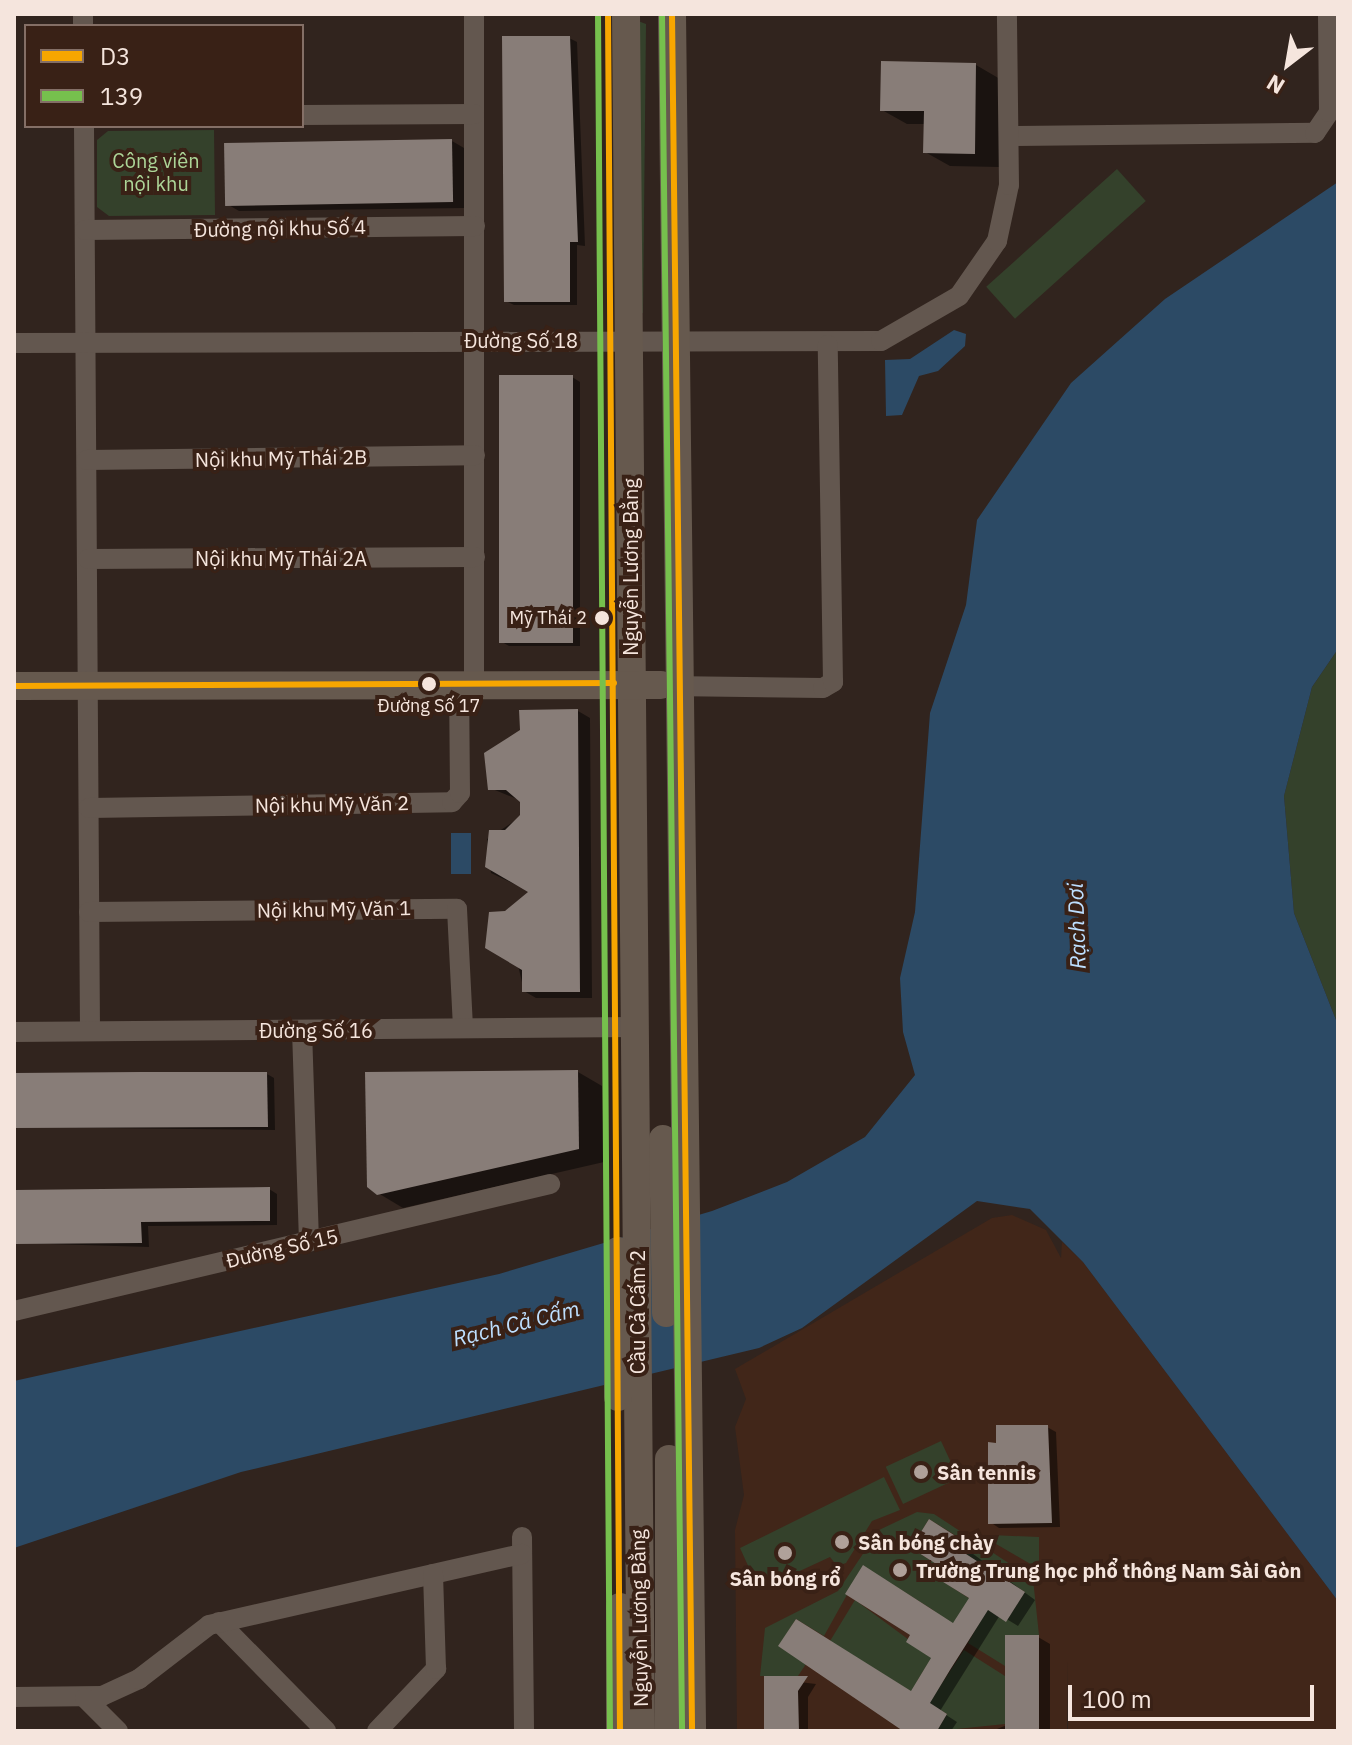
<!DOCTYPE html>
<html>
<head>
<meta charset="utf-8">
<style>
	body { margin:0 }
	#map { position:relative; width:1352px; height:1745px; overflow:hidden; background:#31241e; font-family:"IBM Plex Sans",sans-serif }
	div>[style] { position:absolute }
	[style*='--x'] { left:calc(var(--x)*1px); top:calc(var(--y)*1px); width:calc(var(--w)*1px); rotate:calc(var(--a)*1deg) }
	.built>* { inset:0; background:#412619 }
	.green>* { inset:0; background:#34412b; transform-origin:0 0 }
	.water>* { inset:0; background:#2c4a65; transform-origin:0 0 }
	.shadow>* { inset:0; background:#0007 }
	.building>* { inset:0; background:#887d78; transform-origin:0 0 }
	.street>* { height:20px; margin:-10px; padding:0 10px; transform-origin:10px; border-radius:10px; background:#63574f }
	.secondary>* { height:28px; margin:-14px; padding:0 14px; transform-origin:14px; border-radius:14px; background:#66594e }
	.bus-1>* { height:6px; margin:-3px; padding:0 3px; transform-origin:3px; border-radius:3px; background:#f7a600 }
	.bus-2>* { height:6px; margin:-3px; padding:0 3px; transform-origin:3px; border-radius:3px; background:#76c04d }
	.dots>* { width:22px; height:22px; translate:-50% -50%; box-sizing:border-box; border:4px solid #392116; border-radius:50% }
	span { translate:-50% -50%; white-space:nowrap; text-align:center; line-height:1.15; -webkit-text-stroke:8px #392116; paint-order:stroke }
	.bus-label { font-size:18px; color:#f5e5dd }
	.right { translate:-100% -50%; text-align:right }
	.park-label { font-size:20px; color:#acd597 }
	.street-label { font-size:20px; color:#f5e5dd }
	.poi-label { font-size:20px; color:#f5e5dd; font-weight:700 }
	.left { translate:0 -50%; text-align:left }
	.water-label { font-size:22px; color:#bddfff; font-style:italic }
	.frame { position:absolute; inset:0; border:16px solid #f5e5dd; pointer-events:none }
	.legend { position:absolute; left:24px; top:24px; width:280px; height:104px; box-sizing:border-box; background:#392116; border:2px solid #846f66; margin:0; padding:10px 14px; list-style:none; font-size:24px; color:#f5e5dd }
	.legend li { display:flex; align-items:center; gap:16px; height:40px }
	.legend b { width:40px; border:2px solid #846f66 }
	.north { position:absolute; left:1248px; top:24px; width:80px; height:80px; -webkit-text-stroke:6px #392116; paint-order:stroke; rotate:211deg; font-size:22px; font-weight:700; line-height:32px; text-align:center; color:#f5e5dd }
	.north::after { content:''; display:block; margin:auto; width:28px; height:36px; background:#f5e5dd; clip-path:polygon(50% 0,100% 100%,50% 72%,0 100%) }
	.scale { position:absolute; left:1068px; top:1685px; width:246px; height:36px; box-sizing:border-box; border:4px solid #f5e5dd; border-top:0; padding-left:10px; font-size:24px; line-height:28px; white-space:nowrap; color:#f5e5dd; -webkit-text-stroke:6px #392116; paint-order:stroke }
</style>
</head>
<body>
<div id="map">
	<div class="built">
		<div style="clip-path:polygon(1012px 1215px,1046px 1230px,1061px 1258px,1062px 1242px,1083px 1262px,1338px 1601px,1338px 1731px,1068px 1731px,1067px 1660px,1067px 1731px,737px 1731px,735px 1530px,744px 1495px,735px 1427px,746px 1399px,735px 1369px,992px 1218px)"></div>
	</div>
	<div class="green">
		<div style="clip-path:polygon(638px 21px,646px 24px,643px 313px,641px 313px)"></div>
		<div style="clip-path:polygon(214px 130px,215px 215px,109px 216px,97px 207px,97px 140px,108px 131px)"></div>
		<div style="left:1117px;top:169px;width:43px;height:176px;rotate:48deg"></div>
		<div style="clip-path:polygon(1338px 649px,1338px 1025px,1294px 913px,1284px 796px,1312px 687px)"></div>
		<div style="left:941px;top:1441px;width:41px;height:61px;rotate:65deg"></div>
		<div style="clip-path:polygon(884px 1477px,900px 1510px,872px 1521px,846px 1563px,837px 1566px,830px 1557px,759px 1590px,740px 1548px)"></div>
		<div style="clip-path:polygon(917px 1512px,934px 1514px,1033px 1579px,1039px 1635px,1005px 1666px,968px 1643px,987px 1609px,1006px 1621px,1025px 1592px,966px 1554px,971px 1545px,929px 1519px,911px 1548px,941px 1567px,936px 1577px,981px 1606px,961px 1637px,933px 1610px,863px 1566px,824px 1636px,796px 1619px,779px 1646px,806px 1664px,798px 1676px,760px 1676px,765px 1628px,838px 1591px,879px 1530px)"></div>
		<div style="clip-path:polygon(991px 1535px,1039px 1537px,1039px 1569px,991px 1541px)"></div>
		<div style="clip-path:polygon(855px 1600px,943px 1665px,924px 1670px,917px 1681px,923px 1699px,830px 1641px)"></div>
		<div style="clip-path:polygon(964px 1650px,1005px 1676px,1005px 1724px,937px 1731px,947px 1714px,929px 1703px)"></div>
	</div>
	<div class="water">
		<div style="clip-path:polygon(1338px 182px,1338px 649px,1312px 687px,1284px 796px,1294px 913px,1338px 1025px,1338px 1601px,1083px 1262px,1030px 1209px,977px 1201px,802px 1328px,759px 1348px,241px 1472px,14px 1548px,14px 1381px,499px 1274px,712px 1211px,787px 1182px,865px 1137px,915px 1075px,903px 1032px,900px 978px,915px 912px,930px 713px,966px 605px,977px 520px,1071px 383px,1165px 299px)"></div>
		<div style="clip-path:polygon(954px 330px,966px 334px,965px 346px,938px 371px,919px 376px,902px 415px,886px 416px,885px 360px,910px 359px)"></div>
		<div style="left:451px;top:833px;width:20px;height:41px"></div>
	</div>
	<div class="shadow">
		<div style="clip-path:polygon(569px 38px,577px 42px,585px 246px,577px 245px,577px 305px,514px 305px,506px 301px)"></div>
		<div style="clip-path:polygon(976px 65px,1000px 79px,999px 167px,950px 166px,925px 152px,926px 124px,907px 124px,882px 110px)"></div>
		<div style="clip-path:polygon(452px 141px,464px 148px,464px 208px,239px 211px,227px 204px)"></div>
		<div style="clip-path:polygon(572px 377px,580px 382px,580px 646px,509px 646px,502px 642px)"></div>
		<div style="clip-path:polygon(578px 711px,590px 718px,592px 998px,536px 998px,524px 991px,506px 913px,531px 892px,491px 873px,487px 839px,522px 816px,522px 801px,490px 788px)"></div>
		<div style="clip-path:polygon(578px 1072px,602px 1086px,604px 1162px,403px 1208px,378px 1193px)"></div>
		<div style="clip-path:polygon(267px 1074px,274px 1078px,275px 1130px,15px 1127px)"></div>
		<div style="clip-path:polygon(269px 1189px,277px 1194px,277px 1225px,148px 1226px,149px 1247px,16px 1243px)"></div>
		<div style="clip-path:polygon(1047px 1427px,1056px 1432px,1060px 1527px,999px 1528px,990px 1522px,998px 1445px)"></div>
		<div style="clip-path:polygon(930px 1522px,1035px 1600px,1018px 1626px,1000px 1615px,940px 1711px,957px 1722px,951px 1731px,905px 1731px,911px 1693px,972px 1598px,944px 1567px)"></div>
		<div style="clip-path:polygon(1038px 1637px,1050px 1644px,1050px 1731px,992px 1731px,1007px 1725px)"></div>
		<div style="clip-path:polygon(766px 1678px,816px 1684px,808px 1697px,808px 1731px,766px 1731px)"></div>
	</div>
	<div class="building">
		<div style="clip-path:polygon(502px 36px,570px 36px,578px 242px,570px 242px,570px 302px,504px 302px)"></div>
		<div style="clip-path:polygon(881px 61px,976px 63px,975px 154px,923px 153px,924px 111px,880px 111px)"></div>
		<div style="left:452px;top:139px;width:63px;height:228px;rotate:89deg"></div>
		<div style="left:499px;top:375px;width:74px;height:268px"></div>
		<div style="clip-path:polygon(578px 709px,580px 992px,522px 992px,522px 970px,485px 948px,489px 912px,505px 911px,528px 892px,485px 867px,489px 830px,505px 830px,520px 815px,520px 802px,506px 790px,488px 790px,484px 753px,520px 730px,519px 710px)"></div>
		<div style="clip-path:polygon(578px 1070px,579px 1149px,377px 1195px,367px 1187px,365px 1072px)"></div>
		<div style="clip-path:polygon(140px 1072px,267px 1072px,268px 1127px,14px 1128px,14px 1073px)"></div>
		<div style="clip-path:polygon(270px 1187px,270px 1221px,141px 1222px,142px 1243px,14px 1244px,14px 1190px)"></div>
		<div style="clip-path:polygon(996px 1425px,1048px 1425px,1052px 1523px,988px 1524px,988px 1442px,996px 1443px)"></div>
		<div style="clip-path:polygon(929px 1519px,971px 1546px,966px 1554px,1025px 1592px,1006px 1622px,988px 1610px,950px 1670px,930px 1703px,947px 1714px,937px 1731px,903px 1731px,778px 1646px,796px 1619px,911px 1691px,931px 1658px,906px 1642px,910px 1635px,845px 1594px,863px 1565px,953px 1623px,969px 1598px,935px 1577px,941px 1567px,911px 1548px)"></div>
		<div style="left:1005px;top:1635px;width:34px;height:96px"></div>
		<div style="clip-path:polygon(764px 1676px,808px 1676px,798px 1691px,799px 1731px,764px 1731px)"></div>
	</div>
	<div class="street">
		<div style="--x:83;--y:14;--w:12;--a:90"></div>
		<div style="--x:474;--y:14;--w:669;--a:90"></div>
		<div style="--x:302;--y:115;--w:172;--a:-0.3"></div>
		<div style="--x:84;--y:126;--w:905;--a:89.62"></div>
		<div style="--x:1010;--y:136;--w:305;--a:-0.6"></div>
		<div style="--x:1315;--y:133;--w:25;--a:-56"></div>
		<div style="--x:1329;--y:112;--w:98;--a:-90.6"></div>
		<div style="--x:85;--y:230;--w:390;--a:-0.6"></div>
		<div style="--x:14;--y:343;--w:867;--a:-0.13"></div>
		<div style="--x:881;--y:341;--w:90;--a:-30"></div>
		<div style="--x:959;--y:296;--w:67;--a:-55.4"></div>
		<div style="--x:997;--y:241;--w:57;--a:-77.9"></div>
		<div style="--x:1009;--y:185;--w:171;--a:-90.7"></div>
		<div style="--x:87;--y:460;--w:388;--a:-0.7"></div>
		<div style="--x:88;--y:559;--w:387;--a:-0.3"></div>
		<div style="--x:668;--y:686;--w:155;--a:0.7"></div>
		<div style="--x:823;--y:688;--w:12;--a:-31"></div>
		<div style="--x:833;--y:682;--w:337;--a:-90.9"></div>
		<div style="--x:89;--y:808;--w:363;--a:-0.9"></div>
		<div style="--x:452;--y:802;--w:12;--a:-48"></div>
		<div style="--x:460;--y:793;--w:110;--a:-90.5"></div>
		<div style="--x:89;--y:912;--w:368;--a:-0.5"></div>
		<div style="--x:457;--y:909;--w:119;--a:87.1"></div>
		<div style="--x:302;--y:1030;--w:212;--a:88.1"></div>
		<div style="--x:14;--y:1032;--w:622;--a:-0.46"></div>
		<div style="--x:14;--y:1311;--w:551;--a:-13.33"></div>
		<div style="--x:522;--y:1537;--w:194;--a:89.4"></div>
		<div style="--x:219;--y:1622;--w:153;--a:45.5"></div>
		<div style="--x:14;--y:1697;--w:88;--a:-0.7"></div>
		<div style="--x:102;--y:1696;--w:41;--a:-24.7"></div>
		<div style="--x:139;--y:1679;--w:88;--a:-37.6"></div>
		<div style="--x:209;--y:1625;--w:321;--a:-12.8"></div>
		<div style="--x:85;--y:1698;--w:47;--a:45"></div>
		<div style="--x:377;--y:1731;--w:86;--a:-46.4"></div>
		<div style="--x:436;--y:1669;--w:95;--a:-91.8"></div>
	</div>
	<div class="secondary">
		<div style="--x:626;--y:14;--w:1717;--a:89.5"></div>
		<div style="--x:672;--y:14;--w:1717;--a:89.33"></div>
		<div style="--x:14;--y:686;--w:647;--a:-0.09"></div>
		<div style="--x:663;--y:1139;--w:174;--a:89"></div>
		<div style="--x:618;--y:1251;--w:146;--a:90"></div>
		<div style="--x:620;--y:1731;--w:124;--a:-90"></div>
		<div style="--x:669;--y:1731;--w:272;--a:-90"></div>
	</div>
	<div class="bus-1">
		<div style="--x:608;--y:14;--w:1717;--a:89.6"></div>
		<div style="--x:672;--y:14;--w:1717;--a:89.33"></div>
		<div style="--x:14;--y:686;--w:600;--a:-0.29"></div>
	</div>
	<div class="bus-2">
		<div style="--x:598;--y:14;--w:1717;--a:89.6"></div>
		<div style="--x:662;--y:14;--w:1717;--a:89.33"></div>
	</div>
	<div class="dots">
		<div style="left:602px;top:618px;background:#f5e5dd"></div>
		<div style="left:429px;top:684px;background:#f5e5dd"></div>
		<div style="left:921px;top:1472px;background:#b0a19a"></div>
		<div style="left:842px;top:1542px;background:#b0a19a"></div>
		<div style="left:785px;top:1553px;background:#b0a19a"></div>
		<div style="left:900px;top:1570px;background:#b0a19a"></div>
	</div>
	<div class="bus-label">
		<span class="right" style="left:587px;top:618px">Mỹ Thái 2</span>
		<span style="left:429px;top:706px">Đường Số 17</span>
	</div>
	<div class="park-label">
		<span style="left:156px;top:172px">Công viên<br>nội khu</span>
	</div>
	<div class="street-label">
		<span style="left:280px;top:228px;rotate:-1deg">Đường nội khu Số 4</span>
		<span style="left:521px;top:340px">Đường Số 18</span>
		<span style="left:281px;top:458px;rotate:-1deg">Nội khu Mỹ Thái 2B</span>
		<span style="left:281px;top:558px">Nội khu Mỹ Thái 2A</span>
		<span style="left:630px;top:567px;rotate:-90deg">Nguyễn Lương Bằng</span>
		<span style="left:332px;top:804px;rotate:-1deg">Nội khu Mỹ Văn 2</span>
		<span style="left:334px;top:909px;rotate:-1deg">Nội khu Mỹ Văn 1</span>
		<span style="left:316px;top:1030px">Đường Số 16</span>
		<span style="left:282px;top:1248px;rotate:-13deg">Đường Số 15</span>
		<span style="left:637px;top:1312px;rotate:-90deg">Cầu Cả Cấm 2</span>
		<span style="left:639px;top:1618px;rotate:-91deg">Nguyễn Lương Bằng</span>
	</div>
	<div class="poi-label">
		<span class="left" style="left:937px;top:1472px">Sân tennis</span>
		<span class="left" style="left:858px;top:1542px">Sân bóng chày</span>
		<span class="left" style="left:916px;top:1570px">Trường Trung học phổ thông Nam Sài Gòn</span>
		<span style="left:785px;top:1578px">Sân bóng rổ</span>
	</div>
	<div class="water-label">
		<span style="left:1076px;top:926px;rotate:-92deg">Rạch Dơi</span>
		<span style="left:516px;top:1323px;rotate:-14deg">Rạch Cả Cấm</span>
	</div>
	<div class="frame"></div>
	<ul class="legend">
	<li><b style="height:10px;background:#f7a600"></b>D3</li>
	<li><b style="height:10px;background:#76c04d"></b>139</li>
	</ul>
	<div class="north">N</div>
	<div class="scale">100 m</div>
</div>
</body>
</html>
